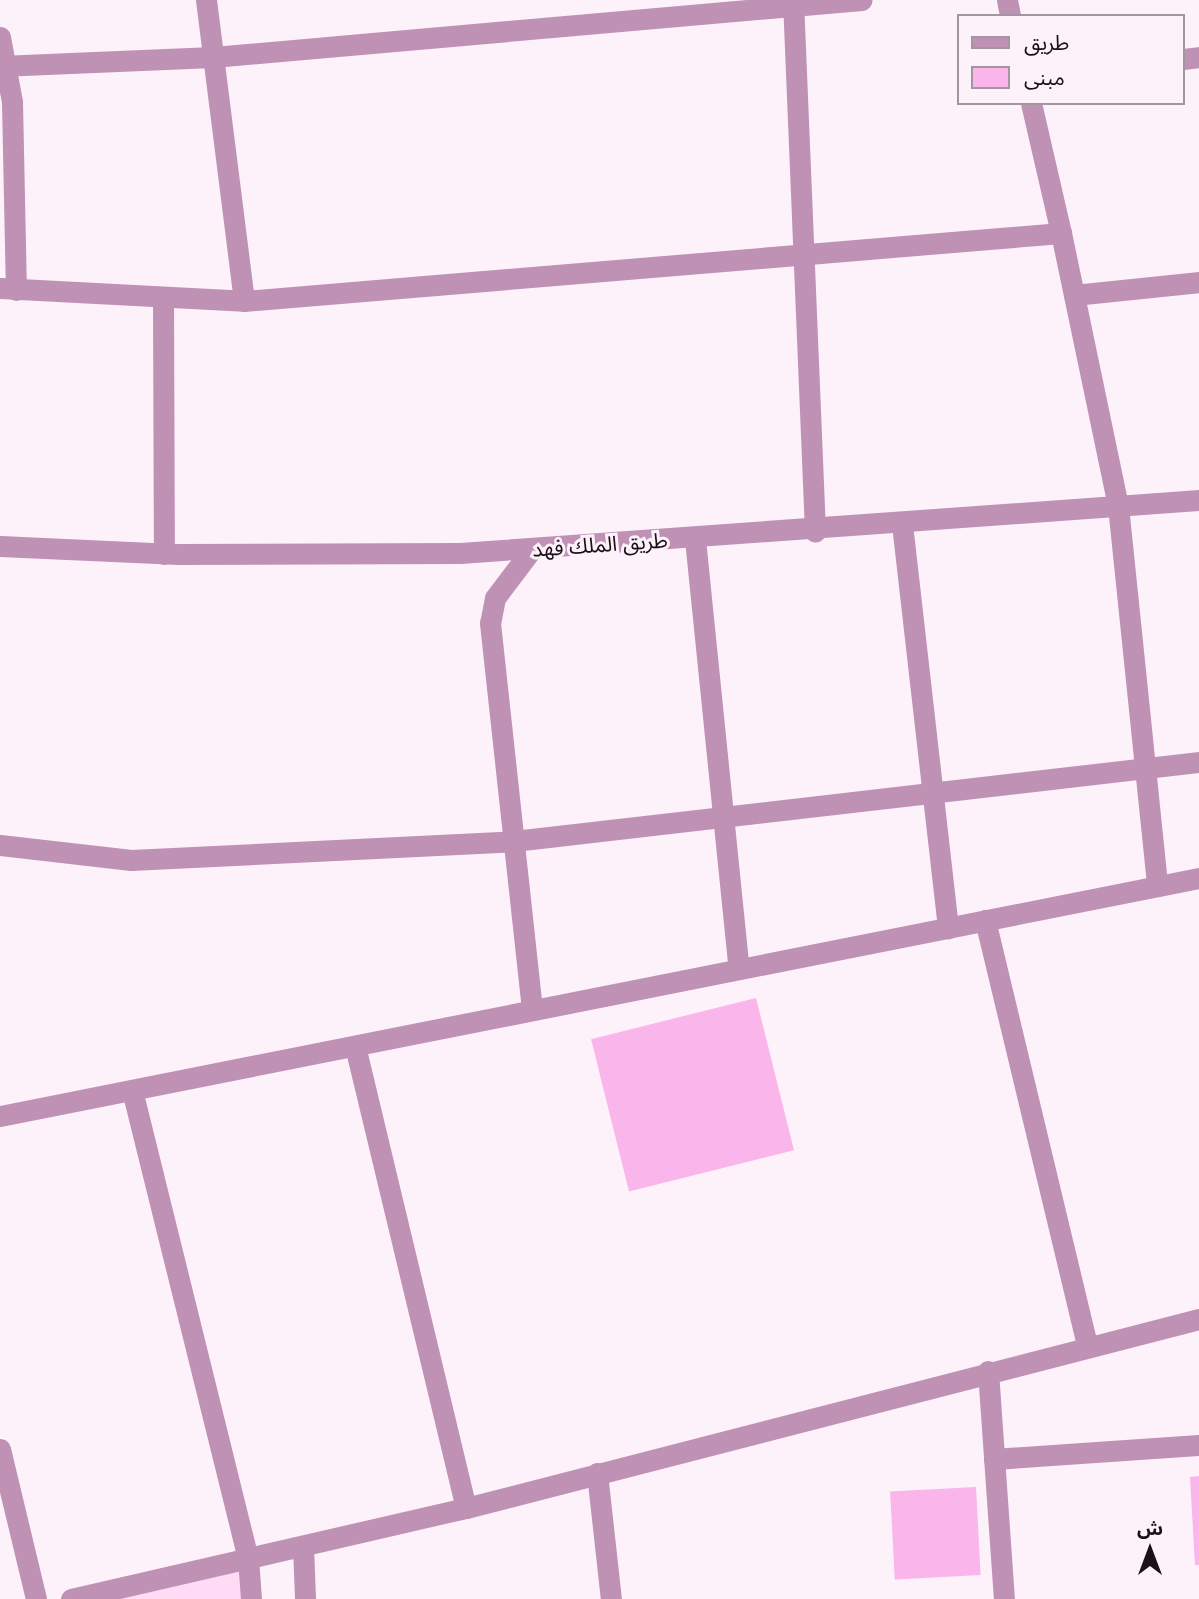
<!DOCTYPE html>
<html>
<head>
<meta charset="utf-8">
<style>
	body { margin:0 }
	#map { position:relative; width:1199px; height:1599px; overflow:hidden; background:#fdf1fa; font-family:"DM Sans","Noto Sans Arabic",sans-serif }
	div>[style] { position:absolute }
	[style*='--x'] { left:calc(var(--x)*1px); top:calc(var(--y)*1px); width:calc(var(--w)*1px); rotate:calc(var(--a)*1deg) }
	.green>* { inset:0; background:#ffdbf6 }
	.building>* { inset:0; background:#fab5eb; transform-origin:0 0 }
	.minor>* { height:21px; margin:-10.5px; padding:0 10.5px; transform-origin:10.5px; border-radius:10.5px; background:#bf91b5 }
	span { translate:-50% -50%; white-space:nowrap; text-align:center; line-height:1.15; -webkit-text-stroke:6px #fdf1fa; paint-order:stroke }
	.street-label { font-size:21px; color:#1a1118 }
	.legend { position:absolute; left:957px; top:14px; width:228px; height:91px; box-sizing:border-box; background:#fdf1fa; border:2px solid #a297a0; margin:0; padding:9px 12px; list-style:none; font-size:21px; color:#1a1118 }
	.legend li { display:flex; align-items:center; gap:14px; height:35px }
	.legend b { width:35px; border:2px solid #a297a0 }
	.north { position:absolute; left:1115px; top:1515px; width:70px; height:70px; -webkit-text-stroke:5px #fdf1fa; paint-order:stroke; rotate:0deg; font-size:19px; font-weight:700; line-height:28px; text-align:center; color:#1a1118 }
	.north::after { content:''; display:block; margin:auto; width:24px; height:32px; background:#1a1118; clip-path:polygon(50% 0,100% 100%,50% 72%,0 100%) }
</style>
</head>
<body>
<div id="map">
	<div class="green">
		<div style="clip-path:polygon(248px 1558px,251px 1599px,71px 1599px)"></div>
	</div>
	<div class="building">
		<div style="left:756px;top:998px;width:157px;height:170px;rotate:76deg"></div>
		<div style="clip-path:polygon(1199px 1476px,1199px 1565px,1195px 1565px,1190px 1477px)"></div>
		<div style="left:976px;top:1487px;width:88px;height:86px;rotate:87deg"></div>
	</div>
	<div class="minor">
		<div style="--x:206;--y:0;--w:303;--a:82.8"></div>
		<div style="--x:793;--y:0;--w:532;--a:87.63"></div>
		<div style="--x:1007;--y:0;--w:16;--a:79"></div>
		<div style="--x:0;--y:37;--w:66;--a:79.5"></div>
		<div style="--x:12;--y:102;--w:188;--a:88.8"></div>
		<div style="--x:1183;--y:59;--w:16;--a:-7"></div>
		<div style="--x:0;--y:66;--w:213;--a:-2.4"></div>
		<div style="--x:213;--y:57;--w:651;--a:-5.03"></div>
		<div style="--x:1061;--y:233;--w:279;--a:78.2"></div>
		<div style="--x:1118;--y:506;--w:382;--a:84.1"></div>
		<div style="--x:0;--y:288;--w:244;--a:3"></div>
		<div style="--x:244;--y:301;--w:820;--a:-4.76"></div>
		<div style="--x:1061;--y:233;--w:133;--a:-103"></div>
		<div style="--x:1074;--y:295;--w:126;--a:-5.9"></div>
		<div style="--x:163;--y:297;--w:257;--a:89.8"></div>
		<div style="--x:902;--y:524;--w:407;--a:83.5"></div>
		<div style="--x:695;--y:539;--w:432;--a:84.2"></div>
		<div style="--x:0;--y:546;--w:179;--a:2.6"></div>
		<div style="--x:179;--y:554;--w:281;--a:-0.2"></div>
		<div style="--x:460;--y:553;--w:741;--a:-4.1"></div>
		<div style="--x:532;--y:549;--w:61;--a:127.1"></div>
		<div style="--x:495;--y:598;--w:25;--a:101"></div>
		<div style="--x:490;--y:623;--w:389;--a:83.8"></div>
		<div style="--x:0;--y:845;--w:132;--a:6.5"></div>
		<div style="--x:131;--y:860;--w:383;--a:-2.8"></div>
		<div style="--x:514;--y:841;--w:690;--a:-6.58"></div>
		<div style="--x:985;--y:920;--w:437;--a:76.5"></div>
		<div style="--x:355;--y:1046;--w:475;--a:76.5"></div>
		<div style="--x:132;--y:1090;--w:482;--a:76.1"></div>
		<div style="--x:248;--y:1558;--w:41;--a:85.8"></div>
		<div style="--x:0;--y:1116;--w:1222;--a:-11.23"></div>
		<div style="--x:988;--y:1371;--w:229;--a:86"></div>
		<div style="--x:0;--y:1449;--w:154;--a:76.5"></div>
		<div style="--x:994;--y:1459;--w:205;--a:-3.9"></div>
		<div style="--x:597;--y:1473;--w:127;--a:83.7"></div>
		<div style="--x:303;--y:1546;--w:53;--a:87.8"></div>
		<div style="--x:71;--y:1599;--w:405;--a:-13"></div>
		<div style="--x:466;--y:1508;--w:757;--a:-14.46"></div>
	</div>
	<div class="street-label">
		<span style="left:600px;top:545px;rotate:-4deg">طريق الملك فهد</span>
	</div>
	<ul class="legend">
	<li><b style="height:9px;background:#bf91b5"></b>طريق</li>
	<li><b style="height:19px;background:#fab5eb"></b>مبنى</li>
	</ul>
	<div class="north">ش</div>
</div>
</body>
</html>
